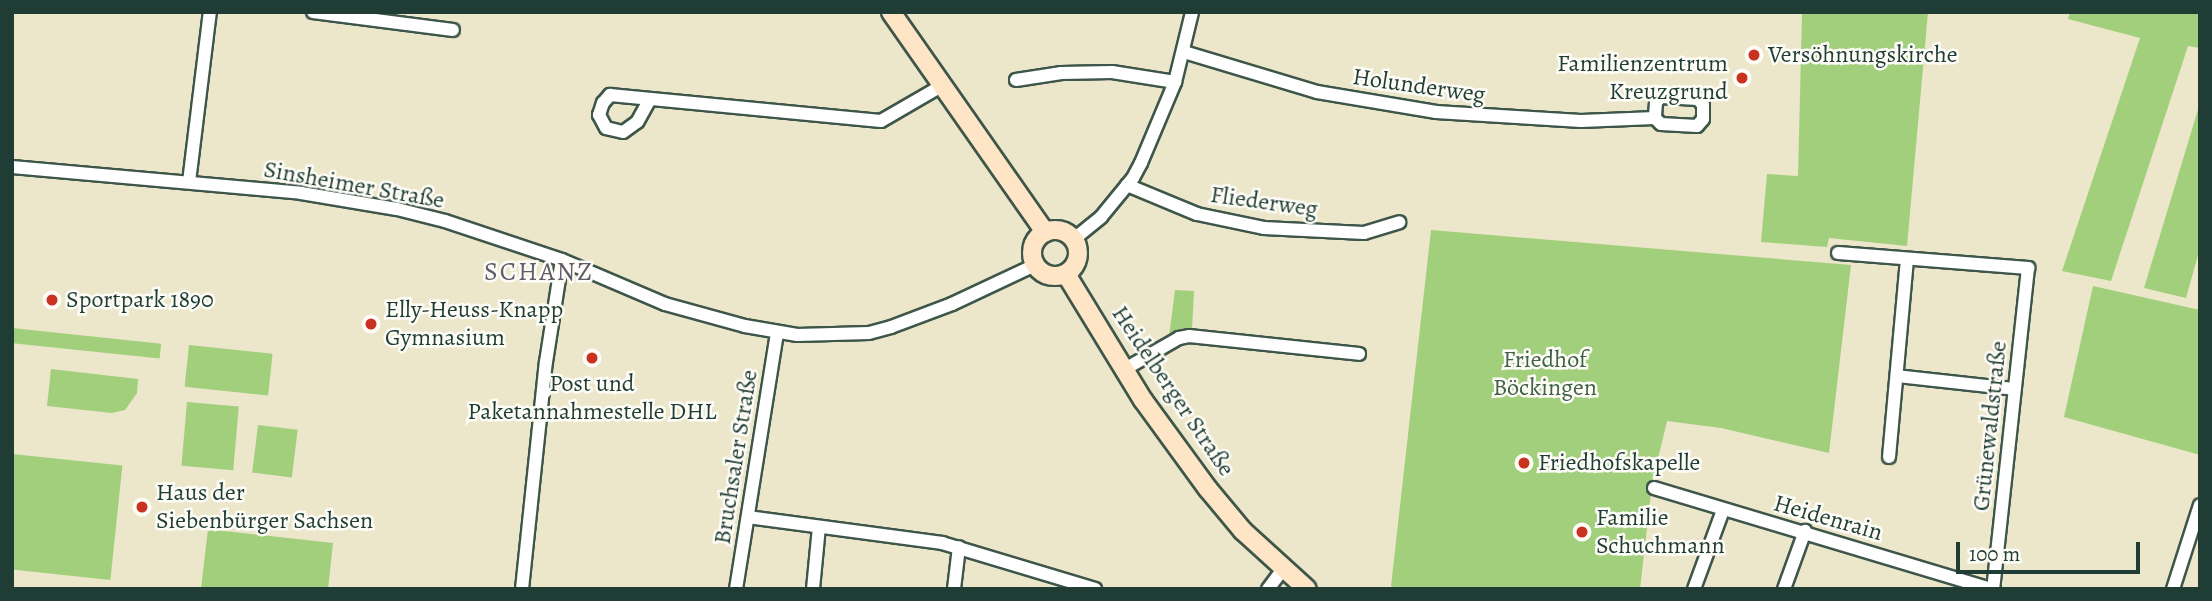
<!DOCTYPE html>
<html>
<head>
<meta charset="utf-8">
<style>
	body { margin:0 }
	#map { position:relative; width:2212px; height:601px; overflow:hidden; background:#ece7ca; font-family:Alegreya,serif }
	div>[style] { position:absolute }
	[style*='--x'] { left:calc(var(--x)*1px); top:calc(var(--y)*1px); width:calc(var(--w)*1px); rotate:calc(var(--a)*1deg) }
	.green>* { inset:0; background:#a1cf7c; transform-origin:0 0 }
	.roads { filter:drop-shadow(2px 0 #3e564a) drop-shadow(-2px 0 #3e564a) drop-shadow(0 2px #3e564a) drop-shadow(0 -2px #3e564a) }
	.street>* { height:12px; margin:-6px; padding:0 6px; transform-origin:6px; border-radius:6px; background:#fff }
	.secondary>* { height:18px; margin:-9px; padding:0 9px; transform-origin:9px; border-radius:9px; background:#fde5c5 }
	.secondary>.ring { margin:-9px; padding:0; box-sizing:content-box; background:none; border:18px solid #fde5c5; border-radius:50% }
	.dots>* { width:19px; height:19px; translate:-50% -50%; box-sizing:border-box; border:4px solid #fdfcf7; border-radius:50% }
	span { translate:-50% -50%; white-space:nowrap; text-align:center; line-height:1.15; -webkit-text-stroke:5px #fdfcf7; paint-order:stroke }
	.poi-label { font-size:24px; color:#1f3d34 }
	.left { translate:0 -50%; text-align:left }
	.right { translate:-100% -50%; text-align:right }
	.street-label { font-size:24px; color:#1f3d34 }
	.park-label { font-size:24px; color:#406246 }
	.neighbourhood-label { font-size:26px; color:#615c69; letter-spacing:2px }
	.frame { position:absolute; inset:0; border:14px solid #1f3d34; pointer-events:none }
	.scale { position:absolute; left:1956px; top:542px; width:184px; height:32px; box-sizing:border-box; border:4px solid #1f3d34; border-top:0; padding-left:9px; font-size:21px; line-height:24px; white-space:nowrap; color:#1f3d34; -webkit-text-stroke:5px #fdfcf7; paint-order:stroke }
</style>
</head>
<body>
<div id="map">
	<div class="green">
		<div style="clip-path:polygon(1792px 12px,1928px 12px,1907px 246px,1829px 238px,1827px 247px,1761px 242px,1767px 174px,1798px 176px,1802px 14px)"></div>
		<div style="clip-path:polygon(2070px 12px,2200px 12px,2200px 48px,2188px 46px,2111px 281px,2062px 271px,2140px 38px,2068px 19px)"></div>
		<div style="clip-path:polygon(2200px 103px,2200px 248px,2186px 298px,2144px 288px)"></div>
		<div style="clip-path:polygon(1431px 230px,1851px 265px,1829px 453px,1721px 428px,1667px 421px,1652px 484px,1640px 589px,1398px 589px,1391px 586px)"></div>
		<div style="clip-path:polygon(2093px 286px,2200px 310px,2200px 455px,2064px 417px)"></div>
		<div style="clip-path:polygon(1175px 290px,1194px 291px,1192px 330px,1180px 331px,1169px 337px)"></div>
		<div style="left:12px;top:328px;width:150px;height:15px;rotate:6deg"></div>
		<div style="left:189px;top:345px;width:84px;height:42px;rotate:6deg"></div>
		<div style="clip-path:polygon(51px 369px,138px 379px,137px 393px,125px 410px,112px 413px,47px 406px)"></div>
		<div style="left:187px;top:402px;width:52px;height:64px;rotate:5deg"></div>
		<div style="left:258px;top:425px;width:40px;height:48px;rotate:7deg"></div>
		<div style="left:12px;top:454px;width:111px;height:115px;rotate:6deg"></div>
		<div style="clip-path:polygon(208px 529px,333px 543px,328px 589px,201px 589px)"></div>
	</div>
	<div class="roads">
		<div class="street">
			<div style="--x:313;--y:12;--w:141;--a:7.3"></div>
			<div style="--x:1184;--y:52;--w:139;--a:16.7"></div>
			<div style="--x:1317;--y:92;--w:121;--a:9.5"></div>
			<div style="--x:1436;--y:112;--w:145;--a:3.6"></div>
			<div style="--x:1581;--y:121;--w:74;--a:-2.3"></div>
			<div style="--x:1655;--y:118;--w:8;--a:45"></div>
			<div style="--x:1661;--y:124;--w:36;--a:3"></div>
			<div style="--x:1697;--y:126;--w:9;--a:-49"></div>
			<div style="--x:1703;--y:119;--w:14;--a:-90"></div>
			<div style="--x:1703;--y:105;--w:8;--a:-130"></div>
			<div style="--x:1698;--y:99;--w:37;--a:-177"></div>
			<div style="--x:1661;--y:97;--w:7;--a:135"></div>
			<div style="--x:1656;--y:102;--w:16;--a:94"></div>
			<div style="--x:1016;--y:80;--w:46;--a:-8.8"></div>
			<div style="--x:1061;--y:73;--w:51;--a:-1.1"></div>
			<div style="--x:1112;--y:72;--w:64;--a:9"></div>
			<div style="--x:650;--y:99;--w:26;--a:119"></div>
			<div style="--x:637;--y:122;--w:17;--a:144"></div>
			<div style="--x:623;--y:132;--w:17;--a:-167"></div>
			<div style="--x:606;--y:128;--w:15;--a:-118"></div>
			<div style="--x:599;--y:115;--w:13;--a:-72"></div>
			<div style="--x:603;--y:103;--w:11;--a:-49"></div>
			<div style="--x:610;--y:95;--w:272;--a:5.5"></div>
			<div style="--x:881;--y:121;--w:72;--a:-30.1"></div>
			<div style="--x:12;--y:167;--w:290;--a:5.1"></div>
			<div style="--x:301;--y:193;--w:97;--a:9.5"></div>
			<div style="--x:397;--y:209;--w:49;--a:14"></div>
			<div style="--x:445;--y:221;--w:123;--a:18.4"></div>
			<div style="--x:562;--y:260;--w:112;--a:23.1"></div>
			<div style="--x:665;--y:304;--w:83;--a:15.4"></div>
			<div style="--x:745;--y:326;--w:53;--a:9.8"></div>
			<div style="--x:797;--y:335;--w:72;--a:-1.6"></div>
			<div style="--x:869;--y:333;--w:23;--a:-15"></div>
			<div style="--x:891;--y:327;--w:65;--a:-20.7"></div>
			<div style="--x:952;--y:304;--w:92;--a:-25.2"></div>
			<div style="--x:189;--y:182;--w:171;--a:-83"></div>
			<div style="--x:1127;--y:185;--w:76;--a:22.5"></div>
			<div style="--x:1197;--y:214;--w:68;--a:11.8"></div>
			<div style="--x:1264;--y:228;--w:100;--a:2.9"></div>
			<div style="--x:1364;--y:233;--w:37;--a:-17"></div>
			<div style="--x:1074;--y:239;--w:35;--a:-39"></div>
			<div style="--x:1101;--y:217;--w:50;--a:-50.6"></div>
			<div style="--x:1133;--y:178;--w:17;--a:-62"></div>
			<div style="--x:1141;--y:163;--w:88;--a:-67.2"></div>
			<div style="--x:1175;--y:82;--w:72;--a:-76.3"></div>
			<div style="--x:1838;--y:253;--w:191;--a:4.5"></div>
			<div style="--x:2028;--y:268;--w:323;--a:96.2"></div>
			<div style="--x:1125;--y:369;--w:62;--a:-29.9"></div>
			<div style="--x:1179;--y:338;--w:10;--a:-11"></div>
			<div style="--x:1189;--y:336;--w:171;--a:6"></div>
			<div style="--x:1897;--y:376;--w:118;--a:6.3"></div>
			<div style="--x:1889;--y:457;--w:198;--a:-84.8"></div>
			<div style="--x:1654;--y:488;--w:351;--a:16.7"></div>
			<div style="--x:748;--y:517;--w:196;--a:7.6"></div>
			<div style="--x:942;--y:543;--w:160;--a:16.7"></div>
			<div style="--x:522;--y:589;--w:228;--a:-84"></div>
			<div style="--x:546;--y:362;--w:103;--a:-81.1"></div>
			<div style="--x:736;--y:589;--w:259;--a:-80.9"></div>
			<div style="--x:813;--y:589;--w:62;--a:-84.5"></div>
			<div style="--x:954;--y:589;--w:42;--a:-83.2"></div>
			<div style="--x:1268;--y:589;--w:26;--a:-53"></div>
			<div style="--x:1694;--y:589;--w:84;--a:-69.8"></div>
			<div style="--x:1784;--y:589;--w:62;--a:-70.1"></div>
			<div style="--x:2173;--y:589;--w:88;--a:-72.2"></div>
		</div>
		<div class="secondary">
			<div style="--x:891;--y:12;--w:269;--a:55"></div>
			<div class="ring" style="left:1032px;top:230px;width:28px;height:28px"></div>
			<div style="--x:1066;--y:274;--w:148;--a:58.6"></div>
			<div style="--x:1143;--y:400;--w:110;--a:53.9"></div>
			<div style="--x:1208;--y:489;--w:55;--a:50.2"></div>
			<div style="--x:1243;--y:531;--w:86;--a:42.2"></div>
		</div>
	</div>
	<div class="dots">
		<div style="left:1754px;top:55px;background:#c8321e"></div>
		<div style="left:1742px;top:78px;background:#c8321e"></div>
		<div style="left:52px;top:300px;background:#c8321e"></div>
		<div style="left:371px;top:324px;background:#c8321e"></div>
		<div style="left:592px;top:358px;background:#c8321e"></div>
		<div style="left:1524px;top:463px;background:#c8321e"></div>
		<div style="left:142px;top:507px;background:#c8321e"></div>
		<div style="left:1582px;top:532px;background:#c8321e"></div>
	</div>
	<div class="poi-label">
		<span class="left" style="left:1768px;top:55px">Versöhnungskirche</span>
		<span class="right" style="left:1728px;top:78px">Familienzentrum<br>Kreuzgrund</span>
		<span class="left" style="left:66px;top:300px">Sportpark 1890</span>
		<span class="left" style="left:385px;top:324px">Elly-Heuss-Knapp<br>Gymnasium</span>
		<span style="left:592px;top:398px">Post und<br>Paketannahmestelle DHL</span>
		<span class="left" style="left:1538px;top:463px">Friedhofskapelle</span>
		<span class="left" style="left:156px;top:507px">Haus der<br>Siebenbürger Sachsen</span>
		<span class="left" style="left:1596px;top:532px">Familie<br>Schuchmann</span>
	</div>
	<div class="street-label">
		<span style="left:1419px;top:86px;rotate:8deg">Holunderweg</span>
		<span style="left:354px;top:185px;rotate:10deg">Sinsheimer Straße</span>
		<span style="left:1264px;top:202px;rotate:8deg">Fliederweg</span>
		<span style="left:1173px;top:391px;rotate:56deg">Heidelberger Straße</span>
		<span style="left:1990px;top:426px;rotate:-84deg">Grünewaldstraße</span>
		<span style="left:736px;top:457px;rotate:-81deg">Bruchsaler Straße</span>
		<span style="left:1828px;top:518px;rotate:16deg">Heidenrain</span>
	</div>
	<div class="park-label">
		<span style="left:1545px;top:374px">Friedhof<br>Böckingen</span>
	</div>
	<div class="neighbourhood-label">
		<span style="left:539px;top:272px">SCHANZ</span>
	</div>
	<div class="frame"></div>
	<div class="scale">100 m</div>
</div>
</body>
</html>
